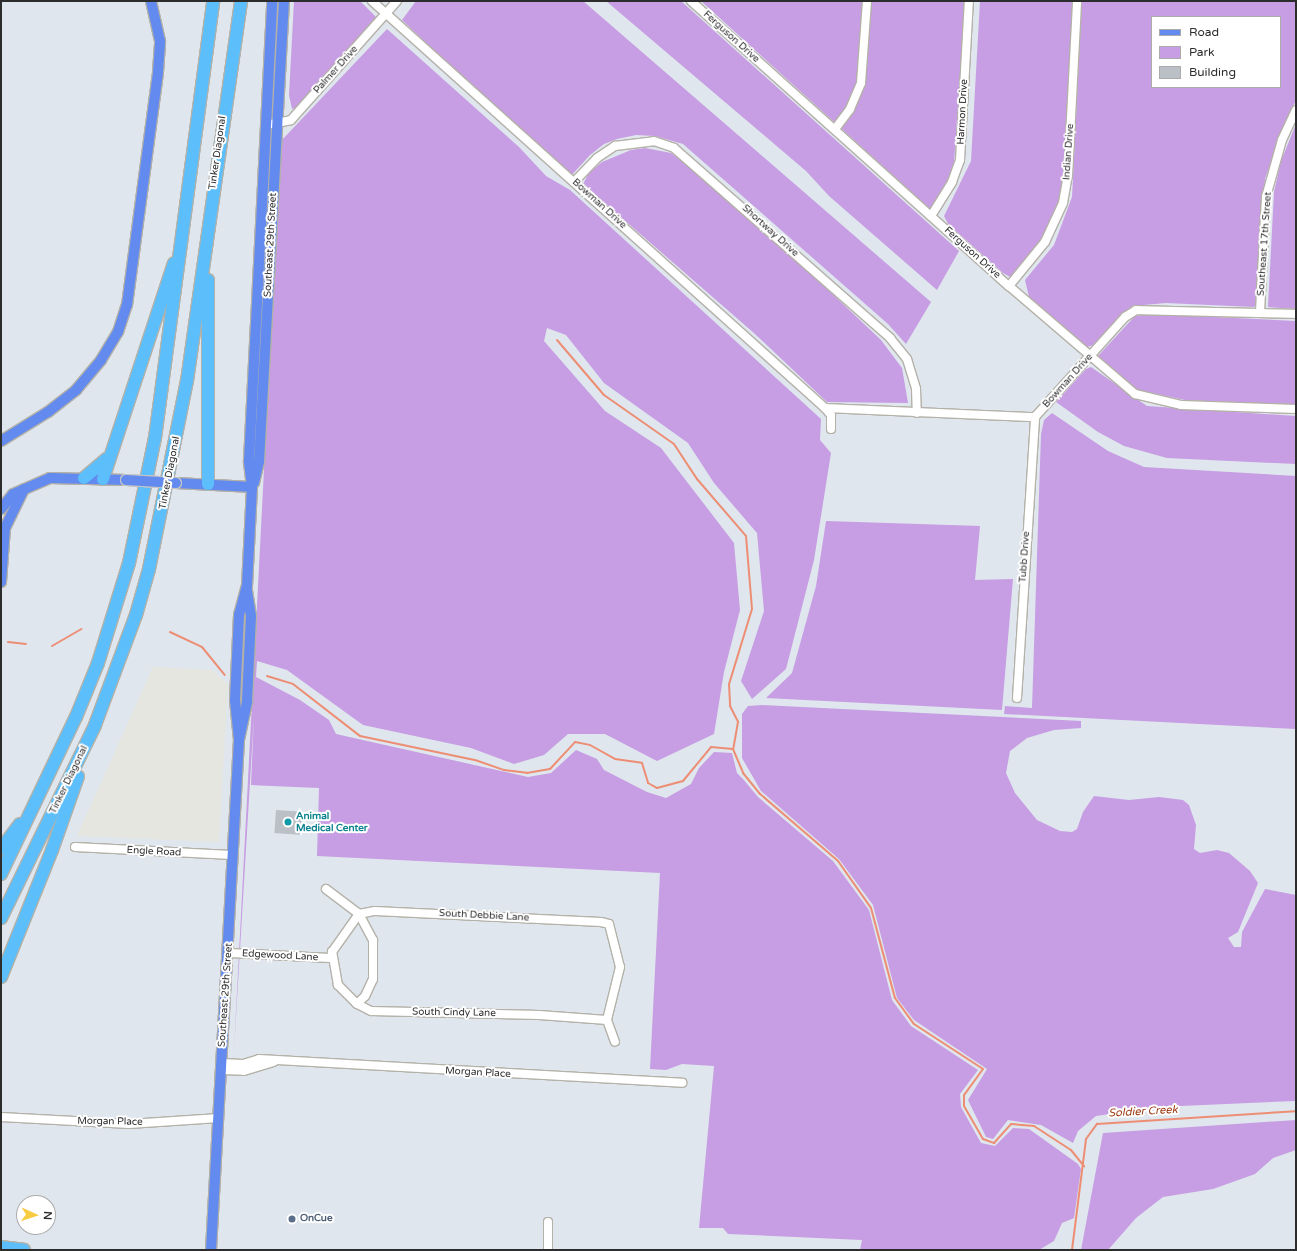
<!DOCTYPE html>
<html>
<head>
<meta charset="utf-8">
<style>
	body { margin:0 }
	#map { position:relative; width:1297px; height:1251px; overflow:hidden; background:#dfe6ed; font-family:"Varela Round",sans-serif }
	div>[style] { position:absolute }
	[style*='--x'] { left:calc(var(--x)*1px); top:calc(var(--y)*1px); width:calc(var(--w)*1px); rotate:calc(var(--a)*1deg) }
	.industrial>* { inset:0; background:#e5e6df }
	.green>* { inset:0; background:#c79de3 }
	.stream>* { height:2px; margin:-1px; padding:0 1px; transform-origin:1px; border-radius:1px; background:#ed8e74 }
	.building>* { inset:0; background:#bbbfc6; transform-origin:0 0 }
	.roads { filter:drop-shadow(1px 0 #b4b1a8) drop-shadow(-1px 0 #b4b1a8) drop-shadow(0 1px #b4b1a8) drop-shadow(0 -1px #b4b1a8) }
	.minor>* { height:8px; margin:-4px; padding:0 4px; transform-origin:4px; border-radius:4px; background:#fff }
	.major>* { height:10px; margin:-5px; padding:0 5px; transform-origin:5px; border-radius:5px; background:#638bef }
	.highway>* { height:12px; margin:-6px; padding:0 6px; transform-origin:6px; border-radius:6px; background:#5cbffc }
	.bridges { filter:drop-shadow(1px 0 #c4c4c4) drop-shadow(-1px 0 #c4c4c4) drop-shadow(0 1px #c4c4c4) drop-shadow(0 -1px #c4c4c4) }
	.major-bridge>* { height:10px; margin:-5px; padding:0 5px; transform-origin:5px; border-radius:5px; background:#638bef }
	.dots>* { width:11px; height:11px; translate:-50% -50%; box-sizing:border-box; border:2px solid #fff; border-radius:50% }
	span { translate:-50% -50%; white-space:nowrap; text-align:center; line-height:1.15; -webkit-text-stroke:4px #fff; paint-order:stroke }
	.street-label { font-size:10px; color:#2c2c2c }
	.culture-label { font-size:10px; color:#0d838f; font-weight:700 }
	.left { translate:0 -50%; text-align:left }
	.service-label { font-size:10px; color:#4e5e75; font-weight:700 }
	.water-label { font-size:11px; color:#9d3810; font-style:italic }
	.frame { position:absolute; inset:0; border:2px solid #2c2c2c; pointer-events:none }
	.legend { position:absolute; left:1151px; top:16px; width:130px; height:72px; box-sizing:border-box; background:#fff; border:1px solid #ababab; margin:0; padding:5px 7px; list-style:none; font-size:12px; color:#2c2c2c }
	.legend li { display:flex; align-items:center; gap:8px; height:20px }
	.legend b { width:20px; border:1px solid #ababab }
	.north { position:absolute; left:16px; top:1195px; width:40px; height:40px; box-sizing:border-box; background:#fff; border:1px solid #ababab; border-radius:50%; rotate:93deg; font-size:11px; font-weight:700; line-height:16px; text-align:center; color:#2c2c2c }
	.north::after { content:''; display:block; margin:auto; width:14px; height:18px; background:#f7cb42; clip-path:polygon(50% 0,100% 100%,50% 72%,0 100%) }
</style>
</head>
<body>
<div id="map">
	<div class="industrial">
		<div style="clip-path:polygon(153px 667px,212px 670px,228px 684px,219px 842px,77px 836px)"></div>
	</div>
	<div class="green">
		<div style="clip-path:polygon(294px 1px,360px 1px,376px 17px,298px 107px,292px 109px,289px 95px)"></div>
		<div style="clip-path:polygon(416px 1px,583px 1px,931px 302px,906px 344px,888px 324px,683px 144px,655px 136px,636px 135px,617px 139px,604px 144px,590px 155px,569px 178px,402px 20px)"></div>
		<div style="clip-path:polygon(606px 1px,681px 1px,959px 251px,937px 290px,829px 196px,806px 171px)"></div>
		<div style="clip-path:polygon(701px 1px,965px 1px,954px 163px,950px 176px,930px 209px)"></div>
		<div style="clip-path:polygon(980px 1px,1073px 1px,1065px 167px,1060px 198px,1047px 231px,1012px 278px,1003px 273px,948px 224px,944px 216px,971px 161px)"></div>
		<div style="clip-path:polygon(evenodd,1082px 1px,1296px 1px,1296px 100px,1280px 135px,1265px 179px,1258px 302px,1254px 307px,1166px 303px,1132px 306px,1097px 344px,1087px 347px,1029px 297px,1025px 280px,1054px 245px,1072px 197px,1082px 1px,1152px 17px,1280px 17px,1280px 87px,1152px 87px,1152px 17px)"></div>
		<div style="clip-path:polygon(387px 29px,519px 147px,546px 176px,570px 190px,821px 419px,820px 440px,831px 453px,814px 560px,786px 669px,752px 699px,741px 681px,764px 611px,757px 533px,714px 483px,688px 443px,604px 383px,566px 335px,547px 328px,544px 341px,605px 411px,661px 448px,734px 543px,740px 610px,724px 672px,714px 734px,657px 761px,605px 734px,568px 734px,544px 755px,514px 764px,471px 748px,363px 725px,287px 670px,257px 661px,256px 677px,300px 700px,329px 720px,336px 734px,528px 777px,551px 773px,576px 750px,597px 759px,604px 770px,647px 792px,666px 798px,691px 784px,699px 768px,714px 752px,732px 753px,737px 773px,743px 779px,758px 797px,833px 861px,869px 910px,892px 1000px,911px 1026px,978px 1070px,960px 1094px,961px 1107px,981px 1143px,995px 1146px,1013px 1128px,1029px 1129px,1078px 1164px,1081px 1169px,1074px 1218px,1062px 1223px,1054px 1241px,1039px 1250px,860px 1250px,862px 1240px,728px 1234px,723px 1228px,699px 1228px,714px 1066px,682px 1064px,666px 1070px,650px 1069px,660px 873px,317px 856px,319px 788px,251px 785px,254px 715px,234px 1050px,281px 141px)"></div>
		<div style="clip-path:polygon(1296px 124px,1296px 309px,1268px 307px,1274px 192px,1281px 161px)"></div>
		<div style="clip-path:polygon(645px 148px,671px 153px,684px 162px,808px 271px,881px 340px,902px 368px,908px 403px,827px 402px,755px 334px,583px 184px,589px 173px,602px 162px,631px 150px)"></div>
		<div style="clip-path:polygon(1152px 314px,1296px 321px,1296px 406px,1185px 400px,1138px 390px,1097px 357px,1135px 316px)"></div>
		<div style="clip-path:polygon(1091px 367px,1147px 406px,1296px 416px,1296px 464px,1167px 458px,1124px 446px,1098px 432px,1056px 402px,1086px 369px)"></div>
		<div style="clip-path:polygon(1052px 413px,1108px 451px,1144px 467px,1296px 476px,1296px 729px,1004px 714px,1005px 706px,1032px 708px,1041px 434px,1044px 420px)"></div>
		<div style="clip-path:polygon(826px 521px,980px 526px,975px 580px,1013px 579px,1002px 710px,766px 698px,792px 673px,816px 586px)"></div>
		<div style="clip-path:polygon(762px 705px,1081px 721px,1081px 728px,1054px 730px,1027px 738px,1010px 751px,1006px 773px,1015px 793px,1037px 820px,1060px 831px,1072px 832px,1077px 829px,1083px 812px,1094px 796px,1129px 800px,1159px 797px,1183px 800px,1189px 805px,1196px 825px,1194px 849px,1200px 853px,1217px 850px,1229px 853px,1250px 871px,1258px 883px,1238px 932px,1228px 938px,1234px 947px,1241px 947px,1242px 932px,1265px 889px,1296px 895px,1296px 1101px,1157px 1107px,1096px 1116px,1078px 1131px,1073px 1143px,1041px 1125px,1008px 1120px,993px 1139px,986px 1137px,968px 1100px,987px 1069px,914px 1020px,897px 998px,873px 905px,839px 859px,761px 791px,742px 758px,742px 714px,748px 706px)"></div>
		<div style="clip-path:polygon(1296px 1120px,1296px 1150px,1273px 1158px,1255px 1174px,1213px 1189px,1163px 1197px,1136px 1218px,1108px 1250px,1081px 1250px,1103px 1133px)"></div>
	</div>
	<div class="stream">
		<div style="--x:557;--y:340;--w:72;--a:49.5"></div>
		<div style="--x:604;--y:395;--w:85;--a:35"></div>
		<div style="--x:674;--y:444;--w:42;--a:56.7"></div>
		<div style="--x:697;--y:479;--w:75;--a:49.3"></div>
		<div style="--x:746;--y:536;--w:73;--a:85.3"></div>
		<div style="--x:752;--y:609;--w:78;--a:107"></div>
		<div style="--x:729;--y:684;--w:22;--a:87"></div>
		<div style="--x:730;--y:706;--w:18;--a:63"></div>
		<div style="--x:738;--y:722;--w:27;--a:100"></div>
		<div style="--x:733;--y:749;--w:26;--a:67"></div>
		<div style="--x:743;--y:773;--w:26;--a:51"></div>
		<div style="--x:759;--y:793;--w:104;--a:40.7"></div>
		<div style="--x:838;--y:861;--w:57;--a:54.9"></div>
		<div style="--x:871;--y:908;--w:93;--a:75.1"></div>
		<div style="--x:895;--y:998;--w:32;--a:54"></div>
		<div style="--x:914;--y:1024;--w:82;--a:33.1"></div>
		<div style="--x:983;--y:1069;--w:32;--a:126"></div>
		<div style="--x:964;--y:1095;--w:11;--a:90"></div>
		<div style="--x:964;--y:1106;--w:38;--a:60"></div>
		<div style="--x:983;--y:1139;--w:12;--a:20"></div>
		<div style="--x:994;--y:1143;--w:25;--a:-48"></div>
		<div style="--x:1011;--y:1124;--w:23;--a:5"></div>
		<div style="--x:1034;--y:1126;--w:44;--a:33"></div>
		<div style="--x:1071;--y:1150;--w:21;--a:51"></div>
		<div style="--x:170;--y:632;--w:35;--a:25"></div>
		<div style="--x:202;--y:647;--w:36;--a:51"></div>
		<div style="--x:8;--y:642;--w:18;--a:6"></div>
		<div style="--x:52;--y:646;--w:34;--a:-30"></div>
		<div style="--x:267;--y:676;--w:27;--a:17"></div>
		<div style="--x:293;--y:684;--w:85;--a:37.8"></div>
		<div style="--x:360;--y:736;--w:117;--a:11.8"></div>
		<div style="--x:475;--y:760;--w:31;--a:19"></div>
		<div style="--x:504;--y:770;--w:23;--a:7"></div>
		<div style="--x:527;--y:773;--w:23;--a:-10"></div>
		<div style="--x:550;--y:769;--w:37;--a:-47"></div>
		<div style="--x:575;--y:742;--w:15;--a:11"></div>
		<div style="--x:590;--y:745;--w:29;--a:29"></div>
		<div style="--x:615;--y:759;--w:27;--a:8"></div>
		<div style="--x:642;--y:763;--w:21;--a:73"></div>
		<div style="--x:648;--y:783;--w:10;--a:29"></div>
		<div style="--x:657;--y:788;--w:27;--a:-15"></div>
		<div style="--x:683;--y:781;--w:44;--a:-50.5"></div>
		<div style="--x:711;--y:747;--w:22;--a:5"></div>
		<div style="--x:1072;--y:1250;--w:112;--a:-82.8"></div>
		<div style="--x:1086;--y:1139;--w:19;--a:-54"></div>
		<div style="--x:1097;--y:1124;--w:199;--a:-3.7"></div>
	</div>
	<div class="building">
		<div style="left:276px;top:810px;width:26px;height:23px;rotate:4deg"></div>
	</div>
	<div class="roads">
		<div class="minor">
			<div style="--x:372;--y:1;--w:609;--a:41.94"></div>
			<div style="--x:825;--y:408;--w:9;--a:49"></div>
			<div style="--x:831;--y:415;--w:14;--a:90"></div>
			<div style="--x:691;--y:1;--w:427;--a:41.9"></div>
			<div style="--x:1009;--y:286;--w:166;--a:40.6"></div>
			<div style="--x:1135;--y:394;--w:47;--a:13.4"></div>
			<div style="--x:1181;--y:405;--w:115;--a:2"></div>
			<div style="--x:266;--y:125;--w:25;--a:-11"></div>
			<div style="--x:291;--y:120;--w:159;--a:-48.3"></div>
			<div style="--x:835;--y:129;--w:25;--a:-53"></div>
			<div style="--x:850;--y:109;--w:28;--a:-67"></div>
			<div style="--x:861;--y:83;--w:82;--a:-85.8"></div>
			<div style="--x:574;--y:182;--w:33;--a:-46"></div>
			<div style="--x:597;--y:158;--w:22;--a:-34"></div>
			<div style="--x:615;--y:146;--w:39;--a:-7"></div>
			<div style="--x:654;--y:141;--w:21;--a:19"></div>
			<div style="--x:674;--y:148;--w:288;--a:41.3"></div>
			<div style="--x:890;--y:338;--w:27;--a:51"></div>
			<div style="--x:907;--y:359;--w:31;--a:73"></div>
			<div style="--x:916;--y:389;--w:24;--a:88"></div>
			<div style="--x:931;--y:216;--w:40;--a:-58"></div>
			<div style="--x:952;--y:182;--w:23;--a:-70"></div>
			<div style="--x:960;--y:160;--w:159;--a:-86.8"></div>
			<div style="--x:1009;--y:286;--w:57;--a:-50.7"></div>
			<div style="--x:1045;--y:242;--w:43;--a:-65.2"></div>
			<div style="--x:1063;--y:203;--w:28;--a:-80"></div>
			<div style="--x:1068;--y:175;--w:174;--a:-87"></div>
			<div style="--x:1260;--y:312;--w:115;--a:-87"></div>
			<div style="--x:1266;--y:197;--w:59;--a:-74.3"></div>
			<div style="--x:1282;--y:140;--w:33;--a:-65"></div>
			<div style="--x:825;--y:408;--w:210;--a:2.5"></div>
			<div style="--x:1035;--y:417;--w:135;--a:-48"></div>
			<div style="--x:1125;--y:317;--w:13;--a:-32"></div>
			<div style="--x:1136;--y:310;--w:160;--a:1.4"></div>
			<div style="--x:1017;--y:698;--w:282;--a:-86.3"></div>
			<div style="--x:75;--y:847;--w:157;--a:2.9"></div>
			<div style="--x:326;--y:889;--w:41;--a:37.1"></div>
			<div style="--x:359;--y:914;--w:30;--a:62"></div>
			<div style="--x:373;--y:940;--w:39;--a:90"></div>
			<div style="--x:373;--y:979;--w:19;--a:115"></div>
			<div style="--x:365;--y:996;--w:11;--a:135"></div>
			<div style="--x:229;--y:953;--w:102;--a:2.8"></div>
			<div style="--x:607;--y:1020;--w:68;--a:-175.8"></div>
			<div style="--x:539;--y:1015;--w:168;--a:-178.6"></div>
			<div style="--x:371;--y:1011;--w:16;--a:-153"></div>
			<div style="--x:357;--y:1004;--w:27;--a:-135"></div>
			<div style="--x:338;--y:985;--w:34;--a:-100"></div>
			<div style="--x:332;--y:952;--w:47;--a:-54.6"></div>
			<div style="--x:359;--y:914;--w:16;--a:-11"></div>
			<div style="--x:375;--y:911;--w:226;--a:2.8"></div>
			<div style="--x:601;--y:922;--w:8;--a:14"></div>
			<div style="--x:609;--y:924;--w:44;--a:75.7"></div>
			<div style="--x:620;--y:967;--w:55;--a:103.8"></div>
			<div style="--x:607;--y:1020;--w:23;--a:70"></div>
			<div style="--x:222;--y:1063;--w:21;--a:3"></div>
			<div style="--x:243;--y:1064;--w:17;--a:-17"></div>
			<div style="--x:259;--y:1059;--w:424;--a:3.2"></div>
			<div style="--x:221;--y:1070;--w:23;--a:2"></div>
			<div style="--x:244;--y:1071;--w:31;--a:-17"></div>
			<div style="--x:1;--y:1117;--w:128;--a:3.1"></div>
			<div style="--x:129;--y:1124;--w:90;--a:-3.8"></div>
			<div style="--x:548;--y:1250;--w:28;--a:-90"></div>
		</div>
		<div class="major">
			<div style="--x:1;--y:441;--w:55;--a:-31.7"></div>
			<div style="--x:48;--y:412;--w:36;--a:-38"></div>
			<div style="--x:76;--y:390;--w:39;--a:-50"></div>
			<div style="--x:101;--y:360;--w:33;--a:-59"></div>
			<div style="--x:118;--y:332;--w:28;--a:-72"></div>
			<div style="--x:127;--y:305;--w:235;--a:-82.4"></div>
			<div style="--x:158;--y:72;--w:31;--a:-86"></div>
			<div style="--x:160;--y:41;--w:41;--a:-102.7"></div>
			<div style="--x:176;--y:483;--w:76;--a:3"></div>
			<div style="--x:254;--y:483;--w:22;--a:-77"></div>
			<div style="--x:259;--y:462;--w:462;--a:-86.9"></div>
			<div style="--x:1;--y:509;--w:19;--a:-51"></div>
			<div style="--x:13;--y:494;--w:40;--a:-23.4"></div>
			<div style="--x:50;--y:478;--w:76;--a:1.5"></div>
			<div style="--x:1;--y:582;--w:54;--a:-85.8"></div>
			<div style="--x:5;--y:528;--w:43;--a:-64"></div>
			<div style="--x:239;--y:740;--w:40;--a:-95.7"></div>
			<div style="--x:235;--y:700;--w:85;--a:-87.3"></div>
			<div style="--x:239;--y:615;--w:30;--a:-75"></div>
			<div style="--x:247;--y:586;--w:99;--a:-87.1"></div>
			<div style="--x:252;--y:487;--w:26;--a:-97"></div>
			<div style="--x:249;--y:461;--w:461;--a:-87.1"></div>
			<div style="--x:211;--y:1250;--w:511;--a:-86.86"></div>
			<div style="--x:239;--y:740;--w:40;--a:-78"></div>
			<div style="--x:247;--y:701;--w:85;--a:-87.3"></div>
			<div style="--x:251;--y:616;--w:26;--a:-99"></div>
		</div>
		<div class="highway">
			<div style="--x:208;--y:280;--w:204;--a:90"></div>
			<div style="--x:84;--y:478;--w:30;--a:-40"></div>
			<div style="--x:103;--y:479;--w:227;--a:-71.8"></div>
			<div style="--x:1;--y:849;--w:31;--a:-53"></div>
			<div style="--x:1;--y:874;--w:174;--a:-64.5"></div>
			<div style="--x:76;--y:717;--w:58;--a:-67.8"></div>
			<div style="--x:98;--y:663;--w:105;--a:-72.8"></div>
			<div style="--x:129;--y:563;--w:128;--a:-78.3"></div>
			<div style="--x:155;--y:438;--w:441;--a:-82.4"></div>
			<div style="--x:1;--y:918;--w:215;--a:-64"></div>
			<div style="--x:95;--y:725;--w:117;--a:-69.6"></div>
			<div style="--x:136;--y:615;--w:48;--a:-74.2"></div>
			<div style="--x:149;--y:569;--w:192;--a:-78.6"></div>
			<div style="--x:187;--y:381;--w:384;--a:-81.9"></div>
			<div style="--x:1;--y:977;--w:137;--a:-68.1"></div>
			<div style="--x:52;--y:850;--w:78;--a:-70.6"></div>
			<div style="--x:1;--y:1247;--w:23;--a:7"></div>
		</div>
	</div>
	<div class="bridges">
		<div class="major-bridge">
			<div style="--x:126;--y:480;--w:50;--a:3.4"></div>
		</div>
	</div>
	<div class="dots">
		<div style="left:288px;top:822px;background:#0f9aa8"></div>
		<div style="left:292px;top:1219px;background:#5c6f8a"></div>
	</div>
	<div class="street-label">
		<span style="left:731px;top:37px;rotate:42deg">Ferguson Drive</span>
		<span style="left:336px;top:70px;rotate:-48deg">Palmer Drive</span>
		<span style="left:963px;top:112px;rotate:-87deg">Harmon Drive</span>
		<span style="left:1069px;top:152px;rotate:-86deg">Indian Drive</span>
		<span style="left:218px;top:153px;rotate:-82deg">Tinker Diagonal</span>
		<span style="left:599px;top:204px;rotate:42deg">Bowman Drive</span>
		<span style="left:770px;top:231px;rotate:42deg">Shortway Drive</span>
		<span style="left:1265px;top:244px;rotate:-86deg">Southeast 17th Street</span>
		<span style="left:271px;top:245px;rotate:-87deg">Southeast 29th Street</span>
		<span style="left:972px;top:253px;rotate:42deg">Ferguson Drive</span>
		<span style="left:1068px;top:381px;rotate:-48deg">Bowman Drive</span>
		<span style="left:170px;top:473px;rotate:-79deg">Tinker Diagonal</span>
		<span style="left:1025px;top:557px;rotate:-86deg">Tubb Drive</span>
		<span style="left:69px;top:780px;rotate:-64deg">Tinker Diagonal</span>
		<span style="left:154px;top:852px;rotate:3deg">Engle Road</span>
		<span style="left:484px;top:916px;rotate:3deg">South Debbie Lane</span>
		<span style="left:280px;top:956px;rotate:3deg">Edgewood Lane</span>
		<span style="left:226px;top:995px;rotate:-86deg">Southeast 29th Street</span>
		<span style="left:454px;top:1013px;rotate:1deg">South Cindy Lane</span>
		<span style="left:478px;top:1073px;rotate:3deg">Morgan Place</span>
		<span style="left:110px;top:1122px;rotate:1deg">Morgan Place</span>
	</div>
	<div class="culture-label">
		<span class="left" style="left:296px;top:822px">Animal<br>Medical Center</span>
	</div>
	<div class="service-label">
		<span class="left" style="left:300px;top:1219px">OnCue</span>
	</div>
	<div class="water-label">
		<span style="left:1143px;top:1112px;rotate:-3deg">Soldier Creek</span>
	</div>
	<div class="frame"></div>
	<ul class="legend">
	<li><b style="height:5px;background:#638bef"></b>Road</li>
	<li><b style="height:11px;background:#c79de3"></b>Park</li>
	<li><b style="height:11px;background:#bbbfc6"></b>Building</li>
	</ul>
	<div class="north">N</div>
</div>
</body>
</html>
